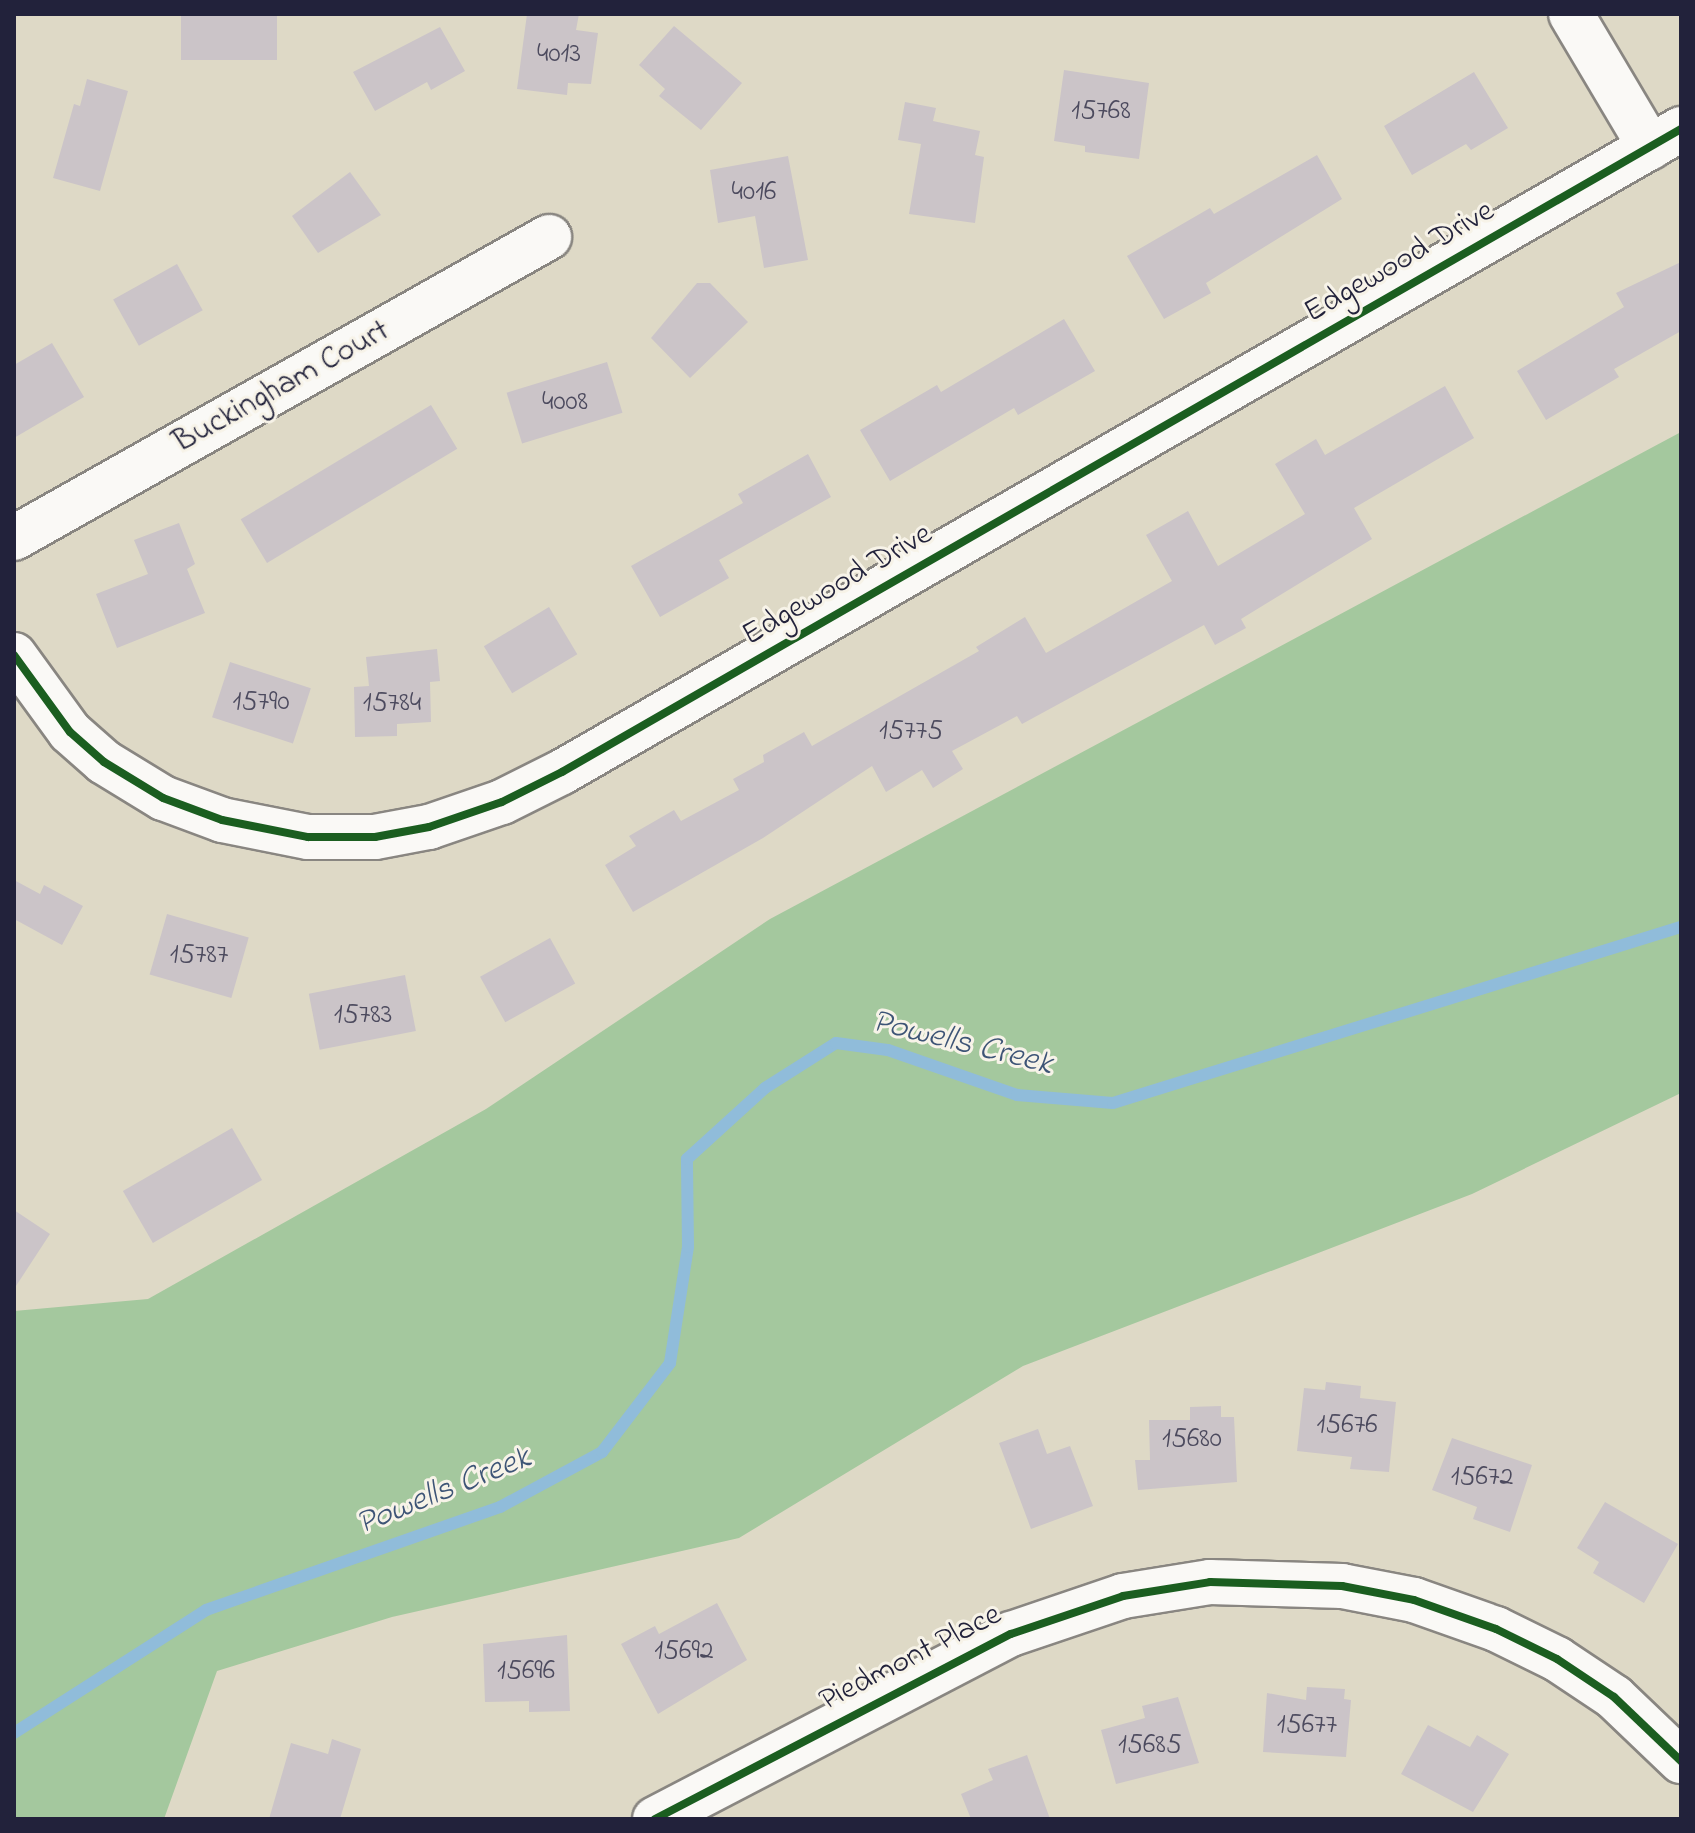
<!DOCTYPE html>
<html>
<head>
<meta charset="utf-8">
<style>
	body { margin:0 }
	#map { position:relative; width:1695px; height:1833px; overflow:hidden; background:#ded9c6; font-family:"Indie Flower",sans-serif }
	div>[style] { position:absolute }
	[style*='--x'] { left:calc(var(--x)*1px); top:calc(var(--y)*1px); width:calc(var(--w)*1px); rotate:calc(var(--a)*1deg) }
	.forest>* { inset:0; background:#a4c89e }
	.stream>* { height:12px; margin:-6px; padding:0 6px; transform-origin:6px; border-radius:6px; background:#90bcda }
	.building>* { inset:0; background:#cbc4c8; transform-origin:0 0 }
	.roads { filter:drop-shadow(2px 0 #898681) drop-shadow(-2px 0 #898681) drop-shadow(0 2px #898681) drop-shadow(0 -2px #898681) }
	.minor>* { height:44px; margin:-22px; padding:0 22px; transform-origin:22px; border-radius:22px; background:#faf9f6 }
	.cycleway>* { height:8px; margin:-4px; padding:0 4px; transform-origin:4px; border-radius:4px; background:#1b5e20 }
	span { translate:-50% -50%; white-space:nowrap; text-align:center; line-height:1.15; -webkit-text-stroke:6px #f7f3e8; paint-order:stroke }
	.number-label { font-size:28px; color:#4c4a5e }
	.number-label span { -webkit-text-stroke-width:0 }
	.street-label { font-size:32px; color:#22223b }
	.water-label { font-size:34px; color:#3d5476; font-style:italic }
	.frame { position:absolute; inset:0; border:16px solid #22223b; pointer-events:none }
</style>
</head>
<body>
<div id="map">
	<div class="forest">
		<div style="clip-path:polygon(1681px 432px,1681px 1093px,1472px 1194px,1023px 1366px,739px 1538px,392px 1617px,217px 1671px,164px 1819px,14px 1819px,14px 1311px,148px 1299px,486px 1109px,770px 919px)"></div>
	</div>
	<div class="stream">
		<div style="--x:14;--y:1733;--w:228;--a:-32.6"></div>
		<div style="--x:206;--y:1610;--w:312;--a:-19.3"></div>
		<div style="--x:500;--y:1507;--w:116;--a:-28.3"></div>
		<div style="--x:602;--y:1452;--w:112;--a:-52.6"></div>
		<div style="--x:670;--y:1363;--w:117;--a:-81.2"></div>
		<div style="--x:688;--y:1247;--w:88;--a:-90.7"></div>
		<div style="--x:687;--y:1159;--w:105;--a:-42.3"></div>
		<div style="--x:765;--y:1088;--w:84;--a:-32.4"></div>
		<div style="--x:836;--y:1043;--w:52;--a:7.7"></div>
		<div style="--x:888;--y:1050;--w:137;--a:19.2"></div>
		<div style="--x:1017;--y:1095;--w:96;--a:4.8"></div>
		<div style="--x:1113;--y:1103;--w:595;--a:-17.22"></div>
	</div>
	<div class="building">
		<div style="left:181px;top:14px;width:96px;height:46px"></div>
		<div style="clip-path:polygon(527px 14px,579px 14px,576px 30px,598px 33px,591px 84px,568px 83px,567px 95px,517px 89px)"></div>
		<div style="clip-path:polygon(674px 26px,742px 83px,701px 130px,659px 96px,665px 89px,639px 65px)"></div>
		<div style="clip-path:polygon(440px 27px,465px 71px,431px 90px,427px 82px,375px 111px,353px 72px)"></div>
		<div style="clip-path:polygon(1064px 70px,1149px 83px,1139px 159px,1085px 152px,1085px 146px,1054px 141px)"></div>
		<div style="clip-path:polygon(1474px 72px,1508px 128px,1471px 150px,1466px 144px,1412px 175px,1384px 126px)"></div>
		<div style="clip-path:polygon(87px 79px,128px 91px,100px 191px,53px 178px,74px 104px,80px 106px)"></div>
		<div style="clip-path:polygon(905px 102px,936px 108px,933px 121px,980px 131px,975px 155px,984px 157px,975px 223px,909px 214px,921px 144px,898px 140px)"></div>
		<div style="clip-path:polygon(1317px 155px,1342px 199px,1206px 283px,1211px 293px,1164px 319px,1127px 256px,1210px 208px,1214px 214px)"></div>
		<div style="clip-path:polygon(788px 156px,808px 260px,764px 268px,755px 216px,718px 223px,710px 170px)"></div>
		<div style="clip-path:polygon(350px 172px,381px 215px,318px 253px,292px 216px)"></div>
		<div style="clip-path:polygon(1681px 262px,1681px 331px,1614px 369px,1619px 377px,1546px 420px,1517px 371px,1624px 307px,1616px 293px)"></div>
		<div style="left:177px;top:264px;width:53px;height:73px;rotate:61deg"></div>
		<div style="clip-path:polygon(697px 283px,710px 283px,748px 322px,690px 378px,651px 338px)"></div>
		<div style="clip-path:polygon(1064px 319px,1095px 371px,1018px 415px,1014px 408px,890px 481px,860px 430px,937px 385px,941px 392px)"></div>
		<div style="clip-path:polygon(52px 343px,84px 397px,14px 438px,14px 365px)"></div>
		<div style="left:607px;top:362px;width:53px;height:105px;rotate:73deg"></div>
		<div style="clip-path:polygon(1445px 386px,1474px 438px,1354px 508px,1372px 539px,1241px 619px,1246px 628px,1215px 645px,1204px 625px,1022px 724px,1017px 716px,952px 751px,963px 769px,933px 788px,922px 770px,886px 792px,872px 766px,763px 838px,633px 912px,605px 865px,636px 846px,629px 836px,674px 810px,681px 821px,739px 790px,733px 779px,764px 762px,763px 755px,804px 732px,812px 746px,979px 651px,976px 647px,1025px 617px,1046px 653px,1172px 581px,1146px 535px,1188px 511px,1218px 566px,1305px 514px,1275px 464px,1316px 439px,1325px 455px)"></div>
		<div style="left:431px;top:405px;width:51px;height:222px;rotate:59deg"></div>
		<div style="clip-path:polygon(808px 454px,831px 497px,719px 560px,729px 578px,660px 617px,631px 566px,743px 503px,738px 494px)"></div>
		<div style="clip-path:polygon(179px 523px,195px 564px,187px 569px,205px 613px,117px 648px,96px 594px,148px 574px,134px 540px)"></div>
		<div style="left:549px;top:607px;width:55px;height:76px;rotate:59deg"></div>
		<div style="clip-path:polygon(437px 649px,440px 681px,430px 682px,431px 722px,397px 724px,397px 736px,355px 737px,354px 687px,369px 686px,366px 657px)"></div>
		<div style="left:230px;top:662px;width:85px;height:58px;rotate:18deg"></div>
		<div style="clip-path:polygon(14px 880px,40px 894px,44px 885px,83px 906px,62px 945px,14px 919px)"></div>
		<div style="left:167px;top:914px;width:85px;height:63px;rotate:16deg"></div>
		<div style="left:550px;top:938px;width:52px;height:80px;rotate:61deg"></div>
		<div style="left:405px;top:975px;width:57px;height:98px;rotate:79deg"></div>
		<div style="left:232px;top:1128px;width:60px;height:126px;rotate:60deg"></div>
		<div style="clip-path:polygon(14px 1210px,50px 1234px,14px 1289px)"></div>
		<div style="clip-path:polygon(1326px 1382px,1361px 1386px,1360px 1398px,1396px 1402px,1389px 1472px,1350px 1469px,1352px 1457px,1297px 1451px,1304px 1388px,1325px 1390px)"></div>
		<div style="clip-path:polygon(1221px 1406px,1221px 1417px,1234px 1417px,1237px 1482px,1138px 1490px,1135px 1460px,1150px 1460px,1149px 1420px,1190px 1420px,1190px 1407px)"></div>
		<div style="clip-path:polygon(1038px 1429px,1047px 1454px,1070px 1446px,1093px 1506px,1031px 1529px,999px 1443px)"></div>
		<div style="clip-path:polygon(1452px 1438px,1532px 1465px,1510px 1532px,1473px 1519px,1477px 1507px,1432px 1490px)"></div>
		<div style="clip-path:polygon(1605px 1502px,1678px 1544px,1644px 1603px,1593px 1573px,1599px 1562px,1577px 1548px)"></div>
		<div style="clip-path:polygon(717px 1603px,747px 1660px,658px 1714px,621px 1644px,655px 1626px,659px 1634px)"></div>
		<div style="clip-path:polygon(567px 1635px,570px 1711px,529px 1712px,529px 1701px,485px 1702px,483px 1644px)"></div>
		<div style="clip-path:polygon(1307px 1687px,1345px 1689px,1344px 1699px,1351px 1700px,1346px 1757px,1263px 1752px,1267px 1693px,1306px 1700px)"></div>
		<div style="clip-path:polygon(1178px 1697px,1199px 1763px,1116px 1784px,1101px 1730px,1145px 1718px,1142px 1706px)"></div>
		<div style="clip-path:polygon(1428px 1725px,1470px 1747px,1477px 1735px,1509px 1754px,1473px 1812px,1401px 1774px)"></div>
		<div style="clip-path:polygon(332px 1739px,361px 1749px,340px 1819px,269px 1819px,291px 1743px,328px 1754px)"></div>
		<div style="clip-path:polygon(1027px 1755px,1050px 1819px,971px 1819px,961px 1794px,993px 1780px,988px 1769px)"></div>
	</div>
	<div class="roads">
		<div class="minor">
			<div style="--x:1571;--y:14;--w:155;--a:59.3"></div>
			<div style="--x:14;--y:538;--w:614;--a:-29.36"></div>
			<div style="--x:14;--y:655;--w:95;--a:54"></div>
			<div style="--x:70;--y:732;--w:45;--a:41.4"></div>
			<div style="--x:104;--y:762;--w:69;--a:31.4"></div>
			<div style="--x:163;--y:798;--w:63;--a:20.4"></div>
			<div style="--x:222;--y:820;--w:88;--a:11.2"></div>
			<div style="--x:308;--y:837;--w:67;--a:0"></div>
			<div style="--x:375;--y:837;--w:55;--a:-10.5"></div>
			<div style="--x:429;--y:827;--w:77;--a:-18.9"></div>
			<div style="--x:502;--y:802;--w:67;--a:-26.6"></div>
			<div style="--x:562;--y:772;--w:1291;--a:-29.88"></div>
			<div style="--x:655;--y:1819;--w:401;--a:-27.5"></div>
			<div style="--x:1011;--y:1634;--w:118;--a:-18.7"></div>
			<div style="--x:1123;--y:1596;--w:88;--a:-9.1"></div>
			<div style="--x:1210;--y:1582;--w:132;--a:1.7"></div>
			<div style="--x:1342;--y:1586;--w:73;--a:11"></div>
			<div style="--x:1414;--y:1600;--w:87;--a:19.5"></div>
			<div style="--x:1496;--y:1629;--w:68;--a:26.2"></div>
			<div style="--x:1557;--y:1659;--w:69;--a:33.7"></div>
			<div style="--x:1614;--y:1697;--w:93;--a:43.7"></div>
		</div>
	</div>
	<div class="cycleway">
		<div style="--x:14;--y:655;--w:95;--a:54"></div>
		<div style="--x:70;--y:732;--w:45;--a:41.4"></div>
		<div style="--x:104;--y:762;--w:69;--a:31.4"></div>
		<div style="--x:163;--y:798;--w:63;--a:20.4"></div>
		<div style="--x:222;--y:820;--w:88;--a:11.2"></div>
		<div style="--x:308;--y:837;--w:67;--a:0"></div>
		<div style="--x:375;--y:837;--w:55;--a:-10.5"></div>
		<div style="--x:429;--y:827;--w:77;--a:-18.9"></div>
		<div style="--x:502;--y:802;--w:67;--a:-26.6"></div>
		<div style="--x:562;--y:772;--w:1291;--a:-29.88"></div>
		<div style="--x:655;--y:1819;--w:401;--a:-27.5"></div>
		<div style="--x:1011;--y:1634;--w:118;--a:-18.7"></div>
		<div style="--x:1123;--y:1596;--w:88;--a:-9.1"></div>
		<div style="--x:1210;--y:1582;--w:132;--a:1.7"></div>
		<div style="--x:1342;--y:1586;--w:73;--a:11"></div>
		<div style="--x:1414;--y:1600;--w:87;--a:19.5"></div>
		<div style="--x:1496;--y:1629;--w:68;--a:26.2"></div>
		<div style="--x:1557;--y:1659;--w:69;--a:33.7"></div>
		<div style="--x:1614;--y:1697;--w:93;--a:43.7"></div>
	</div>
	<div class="number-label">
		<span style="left:559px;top:55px">4013</span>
		<span style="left:1101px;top:112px">15768</span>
		<span style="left:754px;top:193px">4016</span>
		<span style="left:565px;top:403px">4008</span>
		<span style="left:261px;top:703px">15790</span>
		<span style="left:392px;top:704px">15784</span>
		<span style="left:911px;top:732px">15775</span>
		<span style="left:199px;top:956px">15787</span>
		<span style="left:363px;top:1016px">15783</span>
		<span style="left:1347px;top:1426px">15676</span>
		<span style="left:1192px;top:1440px">15680</span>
		<span style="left:1482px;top:1478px">15672</span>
		<span style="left:684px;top:1652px">15692</span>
		<span style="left:526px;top:1672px">15696</span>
		<span style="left:1307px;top:1726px">15677</span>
		<span style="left:1150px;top:1746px">15685</span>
	</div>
	<div class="street-label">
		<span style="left:1400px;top:263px;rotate:-30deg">Edgewood Drive</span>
		<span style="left:282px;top:388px;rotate:-29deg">Buckingham Court</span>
		<span style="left:838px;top:586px;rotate:-30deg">Edgewood Drive</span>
		<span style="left:911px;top:1659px;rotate:-27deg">Piedmont Place</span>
	</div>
	<div class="water-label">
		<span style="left:962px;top:1044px;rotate:14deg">Powells Creek</span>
		<span style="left:444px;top:1492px;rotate:-22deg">Powells Creek</span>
	</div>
	<div class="frame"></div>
</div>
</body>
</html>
